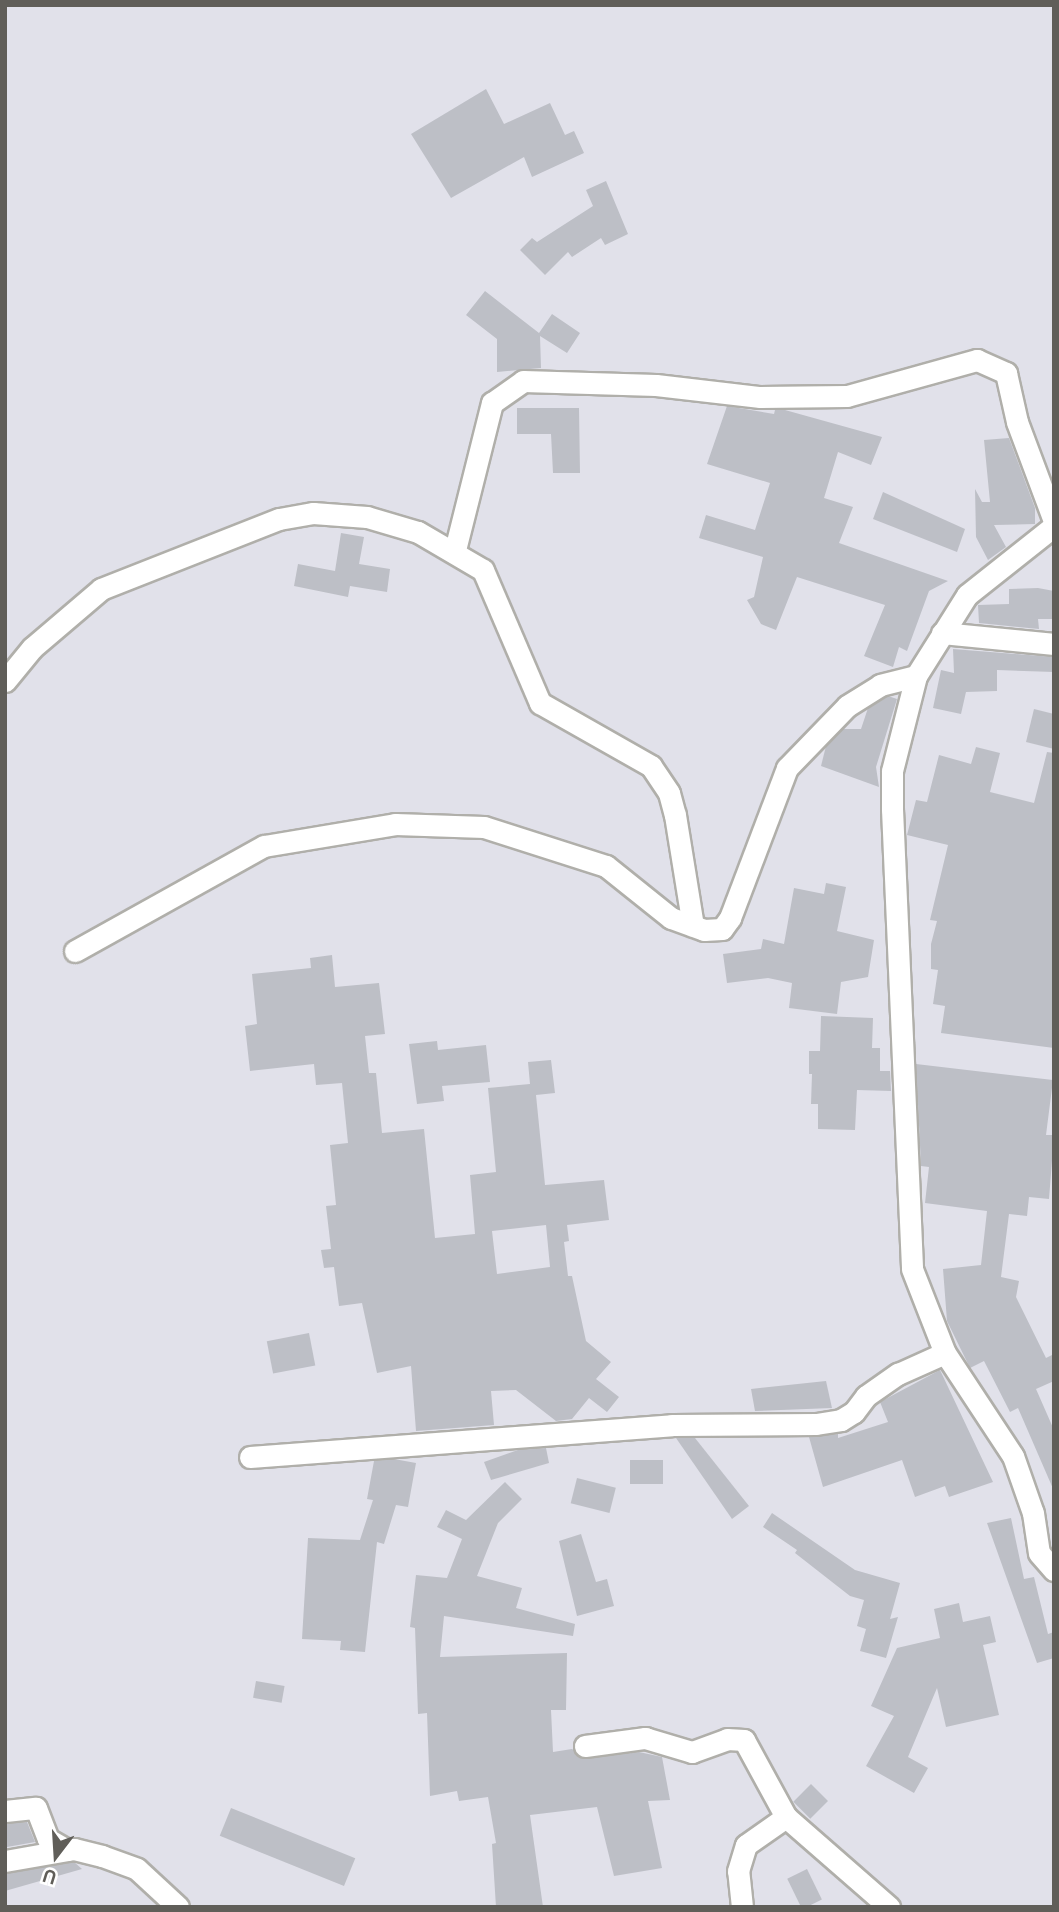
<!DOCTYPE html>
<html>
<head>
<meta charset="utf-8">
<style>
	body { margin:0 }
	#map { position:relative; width:1059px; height:1912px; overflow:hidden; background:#e1e1ea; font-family:"DM Sans",sans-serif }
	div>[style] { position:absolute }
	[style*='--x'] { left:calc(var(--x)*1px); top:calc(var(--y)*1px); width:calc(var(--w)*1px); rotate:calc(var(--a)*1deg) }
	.building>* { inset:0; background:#bdbfc6; transform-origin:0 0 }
	.roads { filter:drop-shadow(2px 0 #b0afaa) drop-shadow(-2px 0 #b0afaa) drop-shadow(0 2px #b0afaa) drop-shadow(0 -2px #b0afaa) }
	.street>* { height:21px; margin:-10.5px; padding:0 10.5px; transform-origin:10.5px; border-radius:10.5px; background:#fff }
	span { translate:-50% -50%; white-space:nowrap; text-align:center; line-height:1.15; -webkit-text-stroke:5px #fff; paint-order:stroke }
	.frame { position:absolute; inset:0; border:7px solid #605e59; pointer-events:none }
	.north { position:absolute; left:21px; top:1821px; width:70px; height:70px; -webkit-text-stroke:5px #fff; paint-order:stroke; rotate:197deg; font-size:19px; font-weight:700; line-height:28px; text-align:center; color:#605e59 }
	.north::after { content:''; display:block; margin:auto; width:24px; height:32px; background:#605e59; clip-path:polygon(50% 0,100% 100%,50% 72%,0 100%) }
</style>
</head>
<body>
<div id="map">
	<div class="building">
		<div style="clip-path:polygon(486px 89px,504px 124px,550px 103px,565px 135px,574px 131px,584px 153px,532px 177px,524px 157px,451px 198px,411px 134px)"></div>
		<div style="clip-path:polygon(606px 181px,628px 234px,605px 245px,601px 238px,572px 257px,568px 252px,545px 275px,520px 250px,532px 238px,537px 242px,593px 206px,586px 190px)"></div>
		<div style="clip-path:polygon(485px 291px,539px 333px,552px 314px,580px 333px,567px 353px,540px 336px,541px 368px,497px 372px,497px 339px,466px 315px)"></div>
		<div style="clip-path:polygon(727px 406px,774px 414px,775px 410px,785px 410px,882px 437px,871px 465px,838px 452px,824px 498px,853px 507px,839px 543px,948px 581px,929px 591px,907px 651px,899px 647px,893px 667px,864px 656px,885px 605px,797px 577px,776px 630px,761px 624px,747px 600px,754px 597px,763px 557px,699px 538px,706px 515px,755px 530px,770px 483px,707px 464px)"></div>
		<div style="clip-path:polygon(517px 408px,579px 408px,580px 473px,553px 473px,551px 434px,517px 434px)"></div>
		<div style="clip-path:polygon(1009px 438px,1035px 508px,1035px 524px,994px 525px,1006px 547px,988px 560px,976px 537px,975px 489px,982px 502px,990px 502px,984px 440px)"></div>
		<div style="clip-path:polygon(883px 492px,965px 529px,957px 552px,873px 519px)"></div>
		<div style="clip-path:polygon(341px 533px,364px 537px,359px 564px,390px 569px,387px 592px,350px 586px,348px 597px,294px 586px,298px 564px,335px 571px)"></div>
		<div style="clip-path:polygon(1038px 588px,1054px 591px,1054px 619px,1038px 619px,1039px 629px,979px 623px,978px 605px,1009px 604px,1009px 589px)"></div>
		<div style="clip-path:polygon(953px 649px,1054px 657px,1054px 672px,997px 670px,997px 691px,966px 692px,961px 714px,933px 708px,941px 670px,954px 673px)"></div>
		<div style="clip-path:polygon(888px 696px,897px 699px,876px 767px,879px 787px,821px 766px,826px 746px,843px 729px,861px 729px,868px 708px)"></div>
		<div style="clip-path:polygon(1034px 709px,1054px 714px,1054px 749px,1026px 742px)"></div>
		<div style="clip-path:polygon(976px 747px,1000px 753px,990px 792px,1034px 803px,1047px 752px,1054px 753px,1054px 1048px,941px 1033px,945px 1006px,933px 1004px,938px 970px,931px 969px,931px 944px,937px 921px,930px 920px,948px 845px,907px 835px,916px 800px,927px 802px,939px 755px,971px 764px)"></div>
		<div style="clip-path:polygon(826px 883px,846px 887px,837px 931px,874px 940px,868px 977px,841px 982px,837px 1014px,789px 1008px,792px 983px,768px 978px,727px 983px,723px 954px,761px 949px,763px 939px,784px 944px,794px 888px,824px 894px)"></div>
		<div style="clip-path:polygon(evenodd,332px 955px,335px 987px,379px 983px,385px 1034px,365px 1036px,369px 1073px,376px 1073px,382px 1133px,424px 1129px,435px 1238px,475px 1234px,470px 1175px,496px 1172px,488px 1088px,530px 1084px,528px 1062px,551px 1060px,555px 1093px,536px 1095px,545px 1185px,604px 1180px,609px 1220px,567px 1225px,569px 1241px,564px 1242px,568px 1276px,572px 1276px,586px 1341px,611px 1362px,596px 1379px,619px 1397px,607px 1412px,589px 1398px,572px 1419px,556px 1421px,516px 1390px,491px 1391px,494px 1425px,416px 1431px,411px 1366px,377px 1373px,362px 1303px,339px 1306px,334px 1267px,324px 1268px,321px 1250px,331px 1249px,326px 1206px,336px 1205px,330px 1145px,348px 1143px,342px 1083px,316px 1085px,314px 1064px,250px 1071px,245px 1026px,257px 1024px,252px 974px,311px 968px,310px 958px,332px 955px,546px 1225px,550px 1267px,497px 1274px,492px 1231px,546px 1225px)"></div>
		<div style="clip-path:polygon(821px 1016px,873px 1018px,872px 1048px,880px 1048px,880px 1071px,890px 1071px,891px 1091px,857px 1090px,855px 1130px,818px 1129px,818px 1104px,811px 1104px,812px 1074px,809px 1074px,809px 1051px,820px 1051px)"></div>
		<div style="clip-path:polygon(437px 1041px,438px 1050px,486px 1045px,490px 1082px,442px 1086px,444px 1101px,417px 1104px,409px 1044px)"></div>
		<div style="clip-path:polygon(916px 1064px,1053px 1080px,1046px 1135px,1054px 1135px,1049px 1199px,1029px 1197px,1027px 1216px,1009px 1214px,1001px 1277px,1019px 1281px,1016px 1297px,1046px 1358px,1054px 1354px,1054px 1381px,1036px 1389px,1054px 1430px,1054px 1491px,1018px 1408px,1010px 1412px,984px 1361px,970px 1368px,947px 1321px,943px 1269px,981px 1265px,987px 1211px,925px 1203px,929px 1167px,921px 1166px)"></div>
		<div style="left:309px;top:1333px;width:33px;height:43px;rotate:79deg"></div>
		<div style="clip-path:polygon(940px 1370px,993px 1482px,949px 1497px,945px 1486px,915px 1497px,902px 1460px,823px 1487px,809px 1437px,838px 1434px,838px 1438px,888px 1422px,880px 1402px)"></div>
		<div style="clip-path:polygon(826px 1381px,832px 1408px,755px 1411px,751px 1389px)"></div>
		<div style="clip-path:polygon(676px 1438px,695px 1438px,749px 1506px,732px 1519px)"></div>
		<div style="clip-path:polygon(546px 1448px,549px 1463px,491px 1480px,484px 1462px,518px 1450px)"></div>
		<div style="clip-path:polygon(394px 1459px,416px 1463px,408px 1507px,396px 1505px,384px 1544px,377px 1542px,365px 1652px,340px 1650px,341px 1641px,302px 1639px,308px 1538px,360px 1540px,373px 1500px,367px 1499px,374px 1461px)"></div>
		<div style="left:630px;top:1460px;width:33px;height:24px"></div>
		<div style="left:577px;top:1478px;width:40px;height:26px;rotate:14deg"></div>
		<div style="clip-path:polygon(505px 1482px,522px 1499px,498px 1523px,477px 1576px,522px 1588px,516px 1608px,575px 1624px,573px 1636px,444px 1616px,440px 1657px,567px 1653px,566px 1710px,551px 1710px,553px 1752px,572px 1749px,586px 1759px,639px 1752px,662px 1757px,670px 1800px,648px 1801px,662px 1868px,614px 1876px,597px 1807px,530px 1815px,543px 1907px,496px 1907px,492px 1844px,496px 1843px,488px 1797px,459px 1801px,457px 1791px,430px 1796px,427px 1713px,418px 1714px,415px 1628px,410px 1627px,416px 1575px,447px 1578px,462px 1539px,437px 1527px,446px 1510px,466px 1520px)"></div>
		<div style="clip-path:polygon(772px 1513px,855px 1570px,900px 1583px,890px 1619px,898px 1617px,886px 1658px,860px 1651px,866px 1629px,857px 1626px,864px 1600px,850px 1596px,795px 1553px,797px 1550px,763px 1527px)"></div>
		<div style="clip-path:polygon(1011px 1518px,1024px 1579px,1034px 1577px,1048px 1634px,1054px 1632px,1054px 1658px,1037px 1663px,987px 1523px)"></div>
		<div style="clip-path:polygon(581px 1534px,596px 1582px,607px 1579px,614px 1606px,577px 1616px,559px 1541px)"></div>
		<div style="clip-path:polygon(959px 1603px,963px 1622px,990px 1616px,996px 1642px,983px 1645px,999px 1715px,946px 1727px,937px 1688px,908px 1757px,928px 1768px,914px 1793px,866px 1766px,894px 1716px,871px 1706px,897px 1648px,940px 1638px,934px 1609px)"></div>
		<div style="left:256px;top:1681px;width:29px;height:17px;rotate:10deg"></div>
		<div style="left:811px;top:1784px;width:24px;height:25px;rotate:45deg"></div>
		<div style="left:231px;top:1808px;width:134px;height:30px;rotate:22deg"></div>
		<div style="clip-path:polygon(27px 1822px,35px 1842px,7px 1847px,5px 1824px)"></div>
		<div style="clip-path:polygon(74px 1862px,82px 1869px,5px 1891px,5px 1874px)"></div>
		<div style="left:807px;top:1869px;width:34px;height:22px;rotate:64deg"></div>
	</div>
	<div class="roads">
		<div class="street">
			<div style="--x:1054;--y:526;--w:111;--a:141.6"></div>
			<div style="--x:967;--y:595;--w:96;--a:122.2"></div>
			<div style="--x:916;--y:676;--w:98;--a:104.2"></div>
			<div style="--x:892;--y:771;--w:38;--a:90"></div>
			<div style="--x:892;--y:809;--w:460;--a:87.5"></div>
			<div style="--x:912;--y:1269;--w:90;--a:68.6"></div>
			<div style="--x:945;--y:1353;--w:123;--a:56.6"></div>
			<div style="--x:1013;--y:1456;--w:60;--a:70.7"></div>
			<div style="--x:1033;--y:1513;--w:40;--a:81.5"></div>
			<div style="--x:1039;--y:1553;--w:23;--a:49"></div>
			<div style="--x:455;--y:550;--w:152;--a:-75.9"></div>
			<div style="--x:492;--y:403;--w:38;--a:-35"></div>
			<div style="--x:523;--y:381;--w:133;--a:1.7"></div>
			<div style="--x:656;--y:385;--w:105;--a:6.6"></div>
			<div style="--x:760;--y:397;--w:87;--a:-0.7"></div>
			<div style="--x:847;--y:396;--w:135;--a:-15.5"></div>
			<div style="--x:977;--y:360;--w:32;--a:24"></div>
			<div style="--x:1006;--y:373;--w:50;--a:77.3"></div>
			<div style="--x:1017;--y:422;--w:106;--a:69.5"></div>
			<div style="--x:942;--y:633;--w:113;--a:5.6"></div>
			<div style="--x:5;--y:681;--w:43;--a:-50.7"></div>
			<div style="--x:32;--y:648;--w:91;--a:-40.5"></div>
			<div style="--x:101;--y:589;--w:191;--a:-21.5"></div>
			<div style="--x:279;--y:519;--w:35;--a:-10"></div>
			<div style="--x:313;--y:513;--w:54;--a:4.2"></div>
			<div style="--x:367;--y:517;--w:53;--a:16.4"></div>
			<div style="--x:418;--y:532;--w:75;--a:30.3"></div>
			<div style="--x:483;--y:570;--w:145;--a:66.8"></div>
			<div style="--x:540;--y:703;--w:128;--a:29.6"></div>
			<div style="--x:651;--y:766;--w:32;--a:56"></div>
			<div style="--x:669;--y:793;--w:23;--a:75"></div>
			<div style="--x:675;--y:815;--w:112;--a:80.8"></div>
			<div style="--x:75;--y:951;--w:216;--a:-29.1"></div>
			<div style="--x:264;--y:846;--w:133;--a:-9.5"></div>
			<div style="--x:395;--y:824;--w:89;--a:1.9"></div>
			<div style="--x:484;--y:827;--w:128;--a:17.7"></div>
			<div style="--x:606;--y:866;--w:83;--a:38.7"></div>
			<div style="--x:671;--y:918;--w:35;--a:20"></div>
			<div style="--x:704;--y:930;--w:18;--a:-3"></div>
			<div style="--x:722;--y:929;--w:14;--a:-54"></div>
			<div style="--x:730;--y:918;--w:160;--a:-69.2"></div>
			<div style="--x:787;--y:768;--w:86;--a:-45.9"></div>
			<div style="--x:847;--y:706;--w:39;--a:-32"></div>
			<div style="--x:880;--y:685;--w:37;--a:-14"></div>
			<div style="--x:250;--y:1457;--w:423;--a:-4.3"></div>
			<div style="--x:672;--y:1425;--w:144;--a:-0.4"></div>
			<div style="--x:816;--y:1424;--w:25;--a:-9"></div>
			<div style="--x:841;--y:1420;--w:15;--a:-32"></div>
			<div style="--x:854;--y:1412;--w:20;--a:-53"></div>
			<div style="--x:866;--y:1396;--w:39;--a:-35"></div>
			<div style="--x:898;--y:1374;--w:51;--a:-24.1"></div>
			<div style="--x:585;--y:1746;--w:61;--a:-7.6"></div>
			<div style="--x:645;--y:1738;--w:49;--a:16.6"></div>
			<div style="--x:692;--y:1752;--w:37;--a:-20"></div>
			<div style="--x:727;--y:1739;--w:17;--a:3"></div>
			<div style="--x:744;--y:1740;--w:88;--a:61.4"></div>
			<div style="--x:5;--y:1811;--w:31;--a:-6"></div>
			<div style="--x:36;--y:1808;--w:33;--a:69"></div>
			<div style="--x:48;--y:1839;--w:22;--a:30"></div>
			<div style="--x:5;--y:1861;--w:70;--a:-9.9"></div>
			<div style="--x:74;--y:1849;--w:29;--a:14"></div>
			<div style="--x:102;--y:1856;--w:37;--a:20"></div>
			<div style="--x:137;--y:1869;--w:56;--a:42.8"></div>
			<div style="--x:742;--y:1907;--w:36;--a:-96"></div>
			<div style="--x:738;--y:1871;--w:27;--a:-73"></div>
			<div style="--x:746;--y:1845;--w:49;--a:-35"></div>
			<div style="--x:786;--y:1817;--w:137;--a:41.1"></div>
		</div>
	</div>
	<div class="frame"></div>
	<div class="north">U</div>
</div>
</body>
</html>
